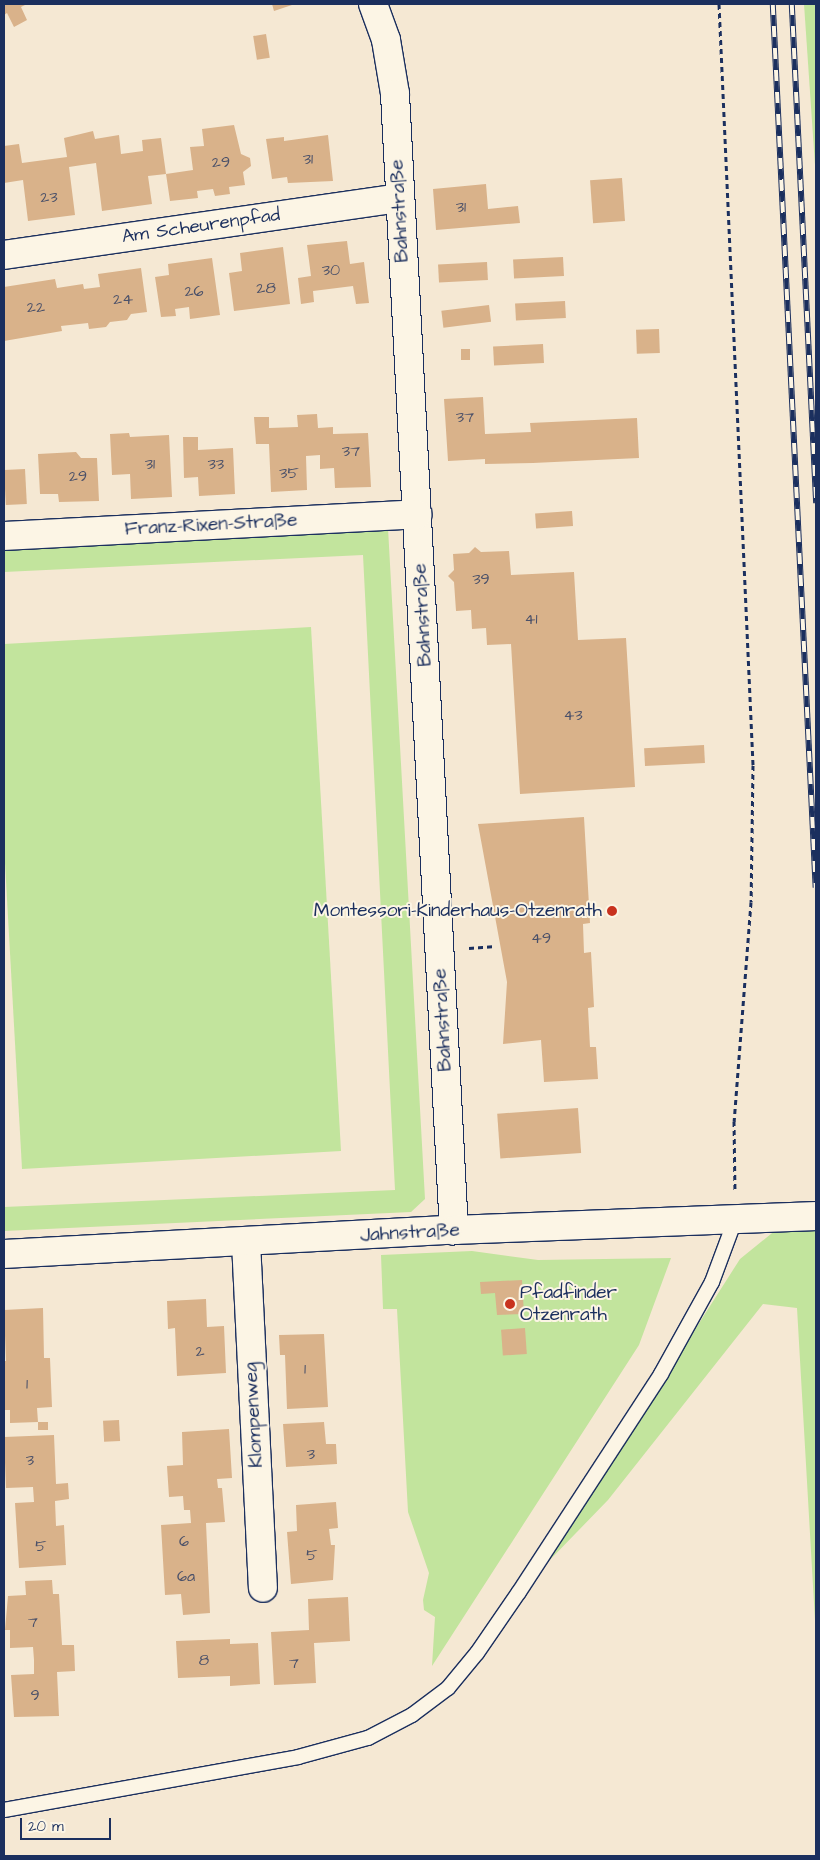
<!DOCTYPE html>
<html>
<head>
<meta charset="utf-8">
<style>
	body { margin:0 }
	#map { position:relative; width:820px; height:1860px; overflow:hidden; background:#f5e8d3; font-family:"Architects Daughter",sans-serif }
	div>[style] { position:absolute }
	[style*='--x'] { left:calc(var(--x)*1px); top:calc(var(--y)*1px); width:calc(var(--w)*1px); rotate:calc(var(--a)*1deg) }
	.green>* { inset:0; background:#c2e49d }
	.building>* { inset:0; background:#d9b28a; transform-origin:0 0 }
	.path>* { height:3px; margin-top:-1.5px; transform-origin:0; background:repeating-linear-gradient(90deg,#1b2f5e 0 5px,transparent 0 9px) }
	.roads { filter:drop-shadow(1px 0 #1b2f5e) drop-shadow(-1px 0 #1b2f5e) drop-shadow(0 1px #1b2f5e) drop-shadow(0 -1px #1b2f5e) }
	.service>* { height:14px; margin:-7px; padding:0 7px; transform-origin:7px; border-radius:7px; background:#fcf5e5 }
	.minor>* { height:28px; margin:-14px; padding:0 14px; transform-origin:14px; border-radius:14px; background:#fcf5e5 }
	.rail>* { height:5.5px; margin-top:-2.75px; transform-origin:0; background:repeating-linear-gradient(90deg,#fcf5e5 0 11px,#1b2f5e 0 22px); box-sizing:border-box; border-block:1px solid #1b2f5e }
	.dots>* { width:14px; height:14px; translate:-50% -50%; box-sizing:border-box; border:2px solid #fcf5e5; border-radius:50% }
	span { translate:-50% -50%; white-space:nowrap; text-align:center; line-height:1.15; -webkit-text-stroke:4px #fcf5e5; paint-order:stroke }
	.number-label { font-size:16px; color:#4a5069 }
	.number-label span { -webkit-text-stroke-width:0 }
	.street-label { font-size:19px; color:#1b2f5e }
	.poi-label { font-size:19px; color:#1b2f5e }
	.right { translate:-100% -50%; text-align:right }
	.left { translate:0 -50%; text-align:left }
	.frame { position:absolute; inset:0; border:5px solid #1b2f5e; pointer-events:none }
	.scale { position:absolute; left:20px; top:1818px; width:91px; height:22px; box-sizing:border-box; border:2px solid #1b2f5e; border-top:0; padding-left:6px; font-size:15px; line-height:18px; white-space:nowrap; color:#1b2f5e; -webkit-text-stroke:4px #fcf5e5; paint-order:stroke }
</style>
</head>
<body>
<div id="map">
	<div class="green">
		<div style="clip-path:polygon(804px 4px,816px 4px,816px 180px)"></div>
		<div style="clip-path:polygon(388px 528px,425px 1199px,411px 1212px,4px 1231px,4px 1207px,395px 1190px,363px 555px,4px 572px,4px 550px)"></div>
		<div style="clip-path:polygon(311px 627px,341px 1151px,22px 1169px,4px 845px,4px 644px)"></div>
		<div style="clip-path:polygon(802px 1226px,816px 1231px,816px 1638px,797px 1308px,763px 1304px,608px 1500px,544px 1566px,740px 1259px,777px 1229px)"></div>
		<div style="clip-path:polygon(472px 1251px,538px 1260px,671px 1258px,639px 1345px,432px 1666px,435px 1617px,424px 1610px,423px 1600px,429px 1573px,408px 1512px,397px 1309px,383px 1309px,381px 1255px)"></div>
	</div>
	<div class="building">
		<div style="clip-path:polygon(4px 4px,27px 4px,21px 7px,27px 20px,14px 27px,7px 13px,4px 15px)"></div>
		<div style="clip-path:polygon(272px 4px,295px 4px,274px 11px)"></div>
		<div style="left:266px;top:34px;width:24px;height:13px;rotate:81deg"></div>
		<div style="clip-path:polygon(234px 125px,241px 154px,250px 158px,251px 166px,243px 172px,245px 185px,229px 187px,230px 194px,215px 196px,213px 189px,197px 191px,198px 198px,170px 201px,166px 174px,193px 170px,190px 147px,204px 146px,202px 129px)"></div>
		<div style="clip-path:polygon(93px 131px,95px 139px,119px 135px,121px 154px,143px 151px,142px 140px,161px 138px,166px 174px,148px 176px,152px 204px,102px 211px,96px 163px,82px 165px,69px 167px,75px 215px,28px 221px,23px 180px,4px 183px,4px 146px,19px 144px,22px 163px,67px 157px,64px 138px)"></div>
		<div style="clip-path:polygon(328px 135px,333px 181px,288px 183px,287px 177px,272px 179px,266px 139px,284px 137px,284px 141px)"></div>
		<div style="left:622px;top:178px;width:43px;height:32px;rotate:86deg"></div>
		<div style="clip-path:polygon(486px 184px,488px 209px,518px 206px,520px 223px,436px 230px,433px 189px)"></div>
		<div style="clip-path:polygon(347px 241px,350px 264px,364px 262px,369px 303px,356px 304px,353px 286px,313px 291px,314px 302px,301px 304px,298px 278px,311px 276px,307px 245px)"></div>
		<div style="clip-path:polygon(283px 247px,290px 304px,234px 311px,229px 273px,242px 271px,240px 253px)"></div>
		<div style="left:563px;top:257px;width:19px;height:50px;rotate:87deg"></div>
		<div style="clip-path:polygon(212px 258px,220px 315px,190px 319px,189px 307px,175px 309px,176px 316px,161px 317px,155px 277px,169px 275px,168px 264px)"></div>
		<div style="left:487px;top:262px;width:18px;height:49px;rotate:87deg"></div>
		<div style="clip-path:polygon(141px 268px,147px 312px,131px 314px,127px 320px,110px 322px,106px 327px,89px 329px,88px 323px,61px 326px,62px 331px,4px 341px,4px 287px,55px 279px,57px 288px,83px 284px,84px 289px,100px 287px,98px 274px)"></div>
		<div style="left:565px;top:301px;width:17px;height:50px;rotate:87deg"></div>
		<div style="left:489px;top:305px;width:17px;height:48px;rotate:83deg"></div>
		<div style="left:659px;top:329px;width:24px;height:23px;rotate:88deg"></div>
		<div style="left:543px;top:344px;width:19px;height:50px;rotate:87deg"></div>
		<div style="left:461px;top:349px;width:9px;height:11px"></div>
		<div style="clip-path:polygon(483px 397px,485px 434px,531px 432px,530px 423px,637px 418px,639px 458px,533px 463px,485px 464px,485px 459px,448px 461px,444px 399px)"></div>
		<div style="clip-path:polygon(317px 414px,318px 428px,333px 427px,333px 434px,368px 433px,371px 487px,335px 488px,334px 468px,320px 469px,320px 455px,306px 456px,307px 490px,271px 492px,269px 444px,256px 444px,254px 417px,269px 417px,269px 428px,298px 427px,297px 415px)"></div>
		<div style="clip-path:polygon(129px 433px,130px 437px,169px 435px,172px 497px,131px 499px,130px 474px,112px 475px,110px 434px)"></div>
		<div style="clip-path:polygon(183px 437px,198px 437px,198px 450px,233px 448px,235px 494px,199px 496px,198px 477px,184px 478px)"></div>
		<div style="clip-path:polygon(76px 452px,81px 458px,97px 458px,99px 501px,59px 502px,58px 494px,40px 494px,38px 454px)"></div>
		<div style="left:25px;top:469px;width:35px;height:21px;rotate:87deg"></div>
		<div style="left:572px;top:511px;width:15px;height:37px;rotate:86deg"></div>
		<div style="clip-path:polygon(475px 547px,481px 552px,509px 551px,511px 575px,574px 572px,578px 640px,626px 638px,635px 787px,520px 794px,511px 644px,487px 645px,486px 628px,472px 629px,471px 610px,456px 611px,454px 582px,448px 576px,454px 570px,453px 554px,469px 553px)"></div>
		<div style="left:704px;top:745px;width:18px;height:60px;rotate:87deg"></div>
		<div style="clip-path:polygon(584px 817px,590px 923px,583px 924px,584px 953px,591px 952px,594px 1007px,588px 1008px,590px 1047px,596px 1047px,598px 1079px,544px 1082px,541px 1040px,503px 1044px,507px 982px,478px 824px)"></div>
		<div style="left:578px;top:1108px;width:45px;height:81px;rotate:86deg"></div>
		<div style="clip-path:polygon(522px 1280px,524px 1314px,497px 1315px,495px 1293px,481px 1294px,480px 1282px)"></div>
		<div style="clip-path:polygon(206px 1299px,207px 1327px,224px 1326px,226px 1373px,177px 1376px,175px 1328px,168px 1329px,167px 1301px)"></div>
		<div style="clip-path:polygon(43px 1308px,44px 1358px,50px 1358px,52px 1407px,37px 1408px,38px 1422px,10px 1423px,10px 1410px,4px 1410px,4px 1361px,6px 1361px,4px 1310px)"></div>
		<div style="left:525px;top:1328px;width:26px;height:24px;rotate:86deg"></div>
		<div style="clip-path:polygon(324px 1334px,328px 1407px,287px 1409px,285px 1355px,280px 1355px,279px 1335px)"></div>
		<div style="left:119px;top:1420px;width:21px;height:16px;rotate:87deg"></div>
		<div style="left:38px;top:1422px;width:10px;height:8px"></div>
		<div style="clip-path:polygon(324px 1422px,326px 1444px,336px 1444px,337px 1464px,286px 1467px,283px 1424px)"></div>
		<div style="clip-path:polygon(229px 1429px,232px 1478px,217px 1479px,218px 1488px,222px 1488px,225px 1522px,206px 1523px,210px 1613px,183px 1615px,181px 1594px,165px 1595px,161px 1525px,191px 1523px,190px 1510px,184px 1510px,183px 1496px,169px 1497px,167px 1466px,183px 1465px,182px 1432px)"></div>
		<div style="clip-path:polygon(54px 1435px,56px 1484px,68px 1483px,69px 1499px,55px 1501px,56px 1526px,64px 1525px,66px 1565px,19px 1568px,15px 1503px,34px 1502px,33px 1487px,6px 1488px,4px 1437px)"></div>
		<div style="clip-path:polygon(336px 1502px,338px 1528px,329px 1529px,331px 1545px,335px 1545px,333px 1580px,291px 1584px,287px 1532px,297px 1531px,296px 1505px)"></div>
		<div style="clip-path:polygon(52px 1580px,53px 1594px,59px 1594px,62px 1645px,74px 1645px,75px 1671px,57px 1672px,59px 1716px,14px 1717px,11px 1675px,34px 1674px,34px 1660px,33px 1647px,10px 1648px,10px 1630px,5px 1630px,8px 1596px,26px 1595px,25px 1581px)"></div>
		<div style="clip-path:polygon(348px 1597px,350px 1641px,314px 1643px,316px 1683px,274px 1685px,271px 1632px,309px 1630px,308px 1599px)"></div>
		<div style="clip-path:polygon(230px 1639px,230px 1644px,258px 1643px,260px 1684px,230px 1686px,230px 1676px,178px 1678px,176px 1641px)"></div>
	</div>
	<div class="path">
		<div style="--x:719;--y:4;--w:762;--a:87.44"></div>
		<div style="--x:753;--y:765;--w:137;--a:90.8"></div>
		<div style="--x:751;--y:902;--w:220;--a:94.4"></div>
		<div style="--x:734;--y:1121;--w:69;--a:89.2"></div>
		<div style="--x:469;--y:948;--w:27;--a:-4"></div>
	</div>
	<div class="roads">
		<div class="service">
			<div style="--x:4;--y:1810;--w:299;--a:-10.2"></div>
			<div style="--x:298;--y:1757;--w:73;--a:-15.2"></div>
			<div style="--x:368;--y:1738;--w:50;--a:-27.6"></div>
			<div style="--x:412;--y:1715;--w:45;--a:-36.9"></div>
			<div style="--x:448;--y:1688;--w:45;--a:-50.4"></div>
			<div style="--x:477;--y:1653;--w:74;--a:-55.5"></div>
			<div style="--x:519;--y:1592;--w:260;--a:-56.9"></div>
			<div style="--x:661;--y:1374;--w:105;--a:-61"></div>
			<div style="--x:712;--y:1282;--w:66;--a:-69.6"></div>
		</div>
		<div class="minor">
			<div style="--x:373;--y:4;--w:38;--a:70"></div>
			<div style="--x:386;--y:40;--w:55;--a:80.5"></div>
			<div style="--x:395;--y:94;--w:1138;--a:87.03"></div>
			<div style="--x:4;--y:255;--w:398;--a:-8.2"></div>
			<div style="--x:4;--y:536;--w:414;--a:-3"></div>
			<div style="--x:246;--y:1242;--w:346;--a:87.2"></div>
			<div style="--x:4;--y:1254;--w:451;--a:-3.1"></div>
			<div style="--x:454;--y:1230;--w:362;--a:-2.2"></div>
		</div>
	</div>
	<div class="rail">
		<div style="--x:773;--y:4;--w:885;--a:87.22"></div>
		<div style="--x:792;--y:4;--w:500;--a:87.2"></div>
	</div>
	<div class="dots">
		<div style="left:612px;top:911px;background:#c8321e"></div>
		<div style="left:510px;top:1304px;background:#c8321e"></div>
	</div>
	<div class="number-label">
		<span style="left:308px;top:159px">31</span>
		<span style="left:221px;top:162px">29</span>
		<span style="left:49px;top:197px">23</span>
		<span style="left:461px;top:207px">31</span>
		<span style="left:331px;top:270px">30</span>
		<span style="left:266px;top:288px">28</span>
		<span style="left:194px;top:291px">26</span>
		<span style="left:123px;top:299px">24</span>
		<span style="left:36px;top:307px">22</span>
		<span style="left:465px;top:417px">37</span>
		<span style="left:351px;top:451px">37</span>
		<span style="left:150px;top:464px">31</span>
		<span style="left:216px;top:464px">33</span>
		<span style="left:289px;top:473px">35</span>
		<span style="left:78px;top:476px">29</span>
		<span style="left:481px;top:579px">39</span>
		<span style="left:531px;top:619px">41</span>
		<span style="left:573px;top:715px">43</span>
		<span style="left:541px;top:938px">49</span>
		<span style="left:200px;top:1351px">2</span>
		<span style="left:305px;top:1369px">1</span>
		<span style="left:27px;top:1384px">1</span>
		<span style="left:311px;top:1454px">3</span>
		<span style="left:30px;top:1460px">3</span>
		<span style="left:184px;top:1541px">6</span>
		<span style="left:41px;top:1546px">5</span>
		<span style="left:312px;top:1555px">5</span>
		<span style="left:186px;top:1576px">6a</span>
		<span style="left:33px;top:1622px">7</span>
		<span style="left:204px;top:1660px">8</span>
		<span style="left:294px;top:1663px">7</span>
		<span style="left:35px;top:1695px">9</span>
	</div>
	<div class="street-label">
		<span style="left:400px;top:211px;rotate:-93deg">Bahnstraße</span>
		<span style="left:201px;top:226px;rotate:-8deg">Am Scheurenpfad</span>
		<span style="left:211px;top:525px;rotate:-3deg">Franz-Rixen-Straße</span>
		<span style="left:423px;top:615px;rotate:-93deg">Bahnstraße</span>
		<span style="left:443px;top:1020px;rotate:-93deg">Bahnstraße</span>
		<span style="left:410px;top:1233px;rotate:-3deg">Jahnstraße</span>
		<span style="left:254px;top:1415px;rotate:-93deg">Klompenweg</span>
	</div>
	<div class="poi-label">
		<span class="right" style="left:602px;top:911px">Montessori-Kinderhaus-Otzenrath</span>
		<span class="left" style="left:520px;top:1304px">Pfadfinder<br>Otzenrath</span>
	</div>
	<div class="frame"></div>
	<div class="scale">20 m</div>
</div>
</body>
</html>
